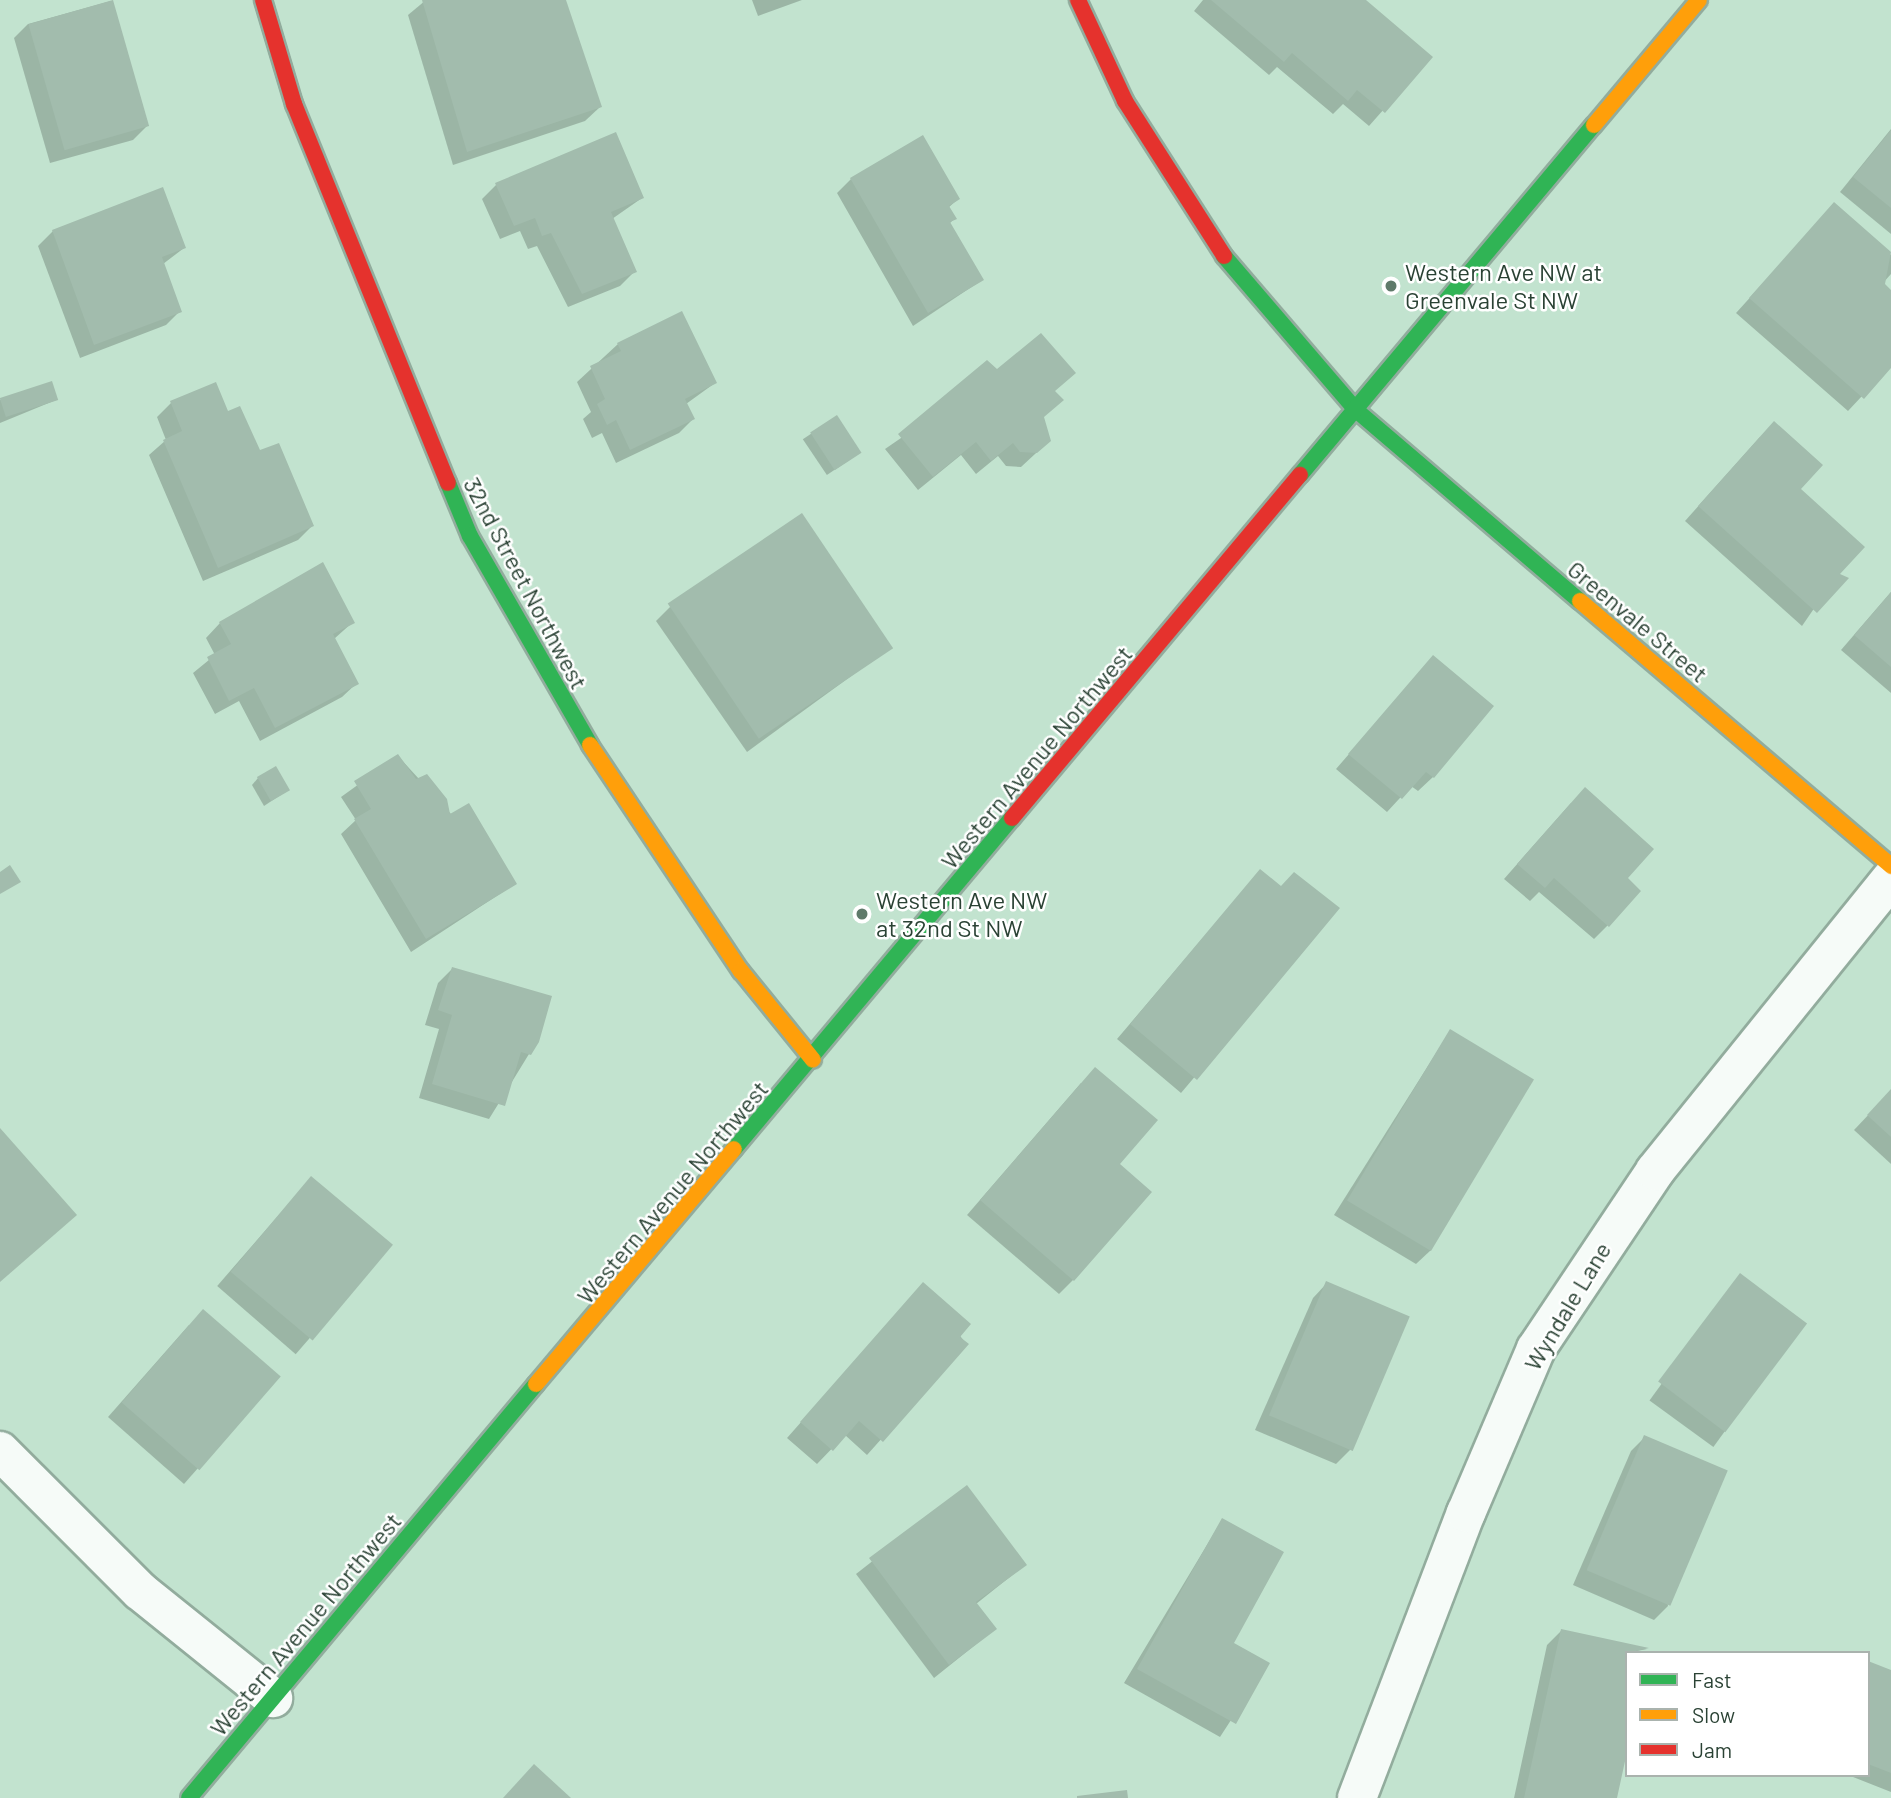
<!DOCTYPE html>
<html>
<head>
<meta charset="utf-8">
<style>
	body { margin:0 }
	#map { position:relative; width:1891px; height:1798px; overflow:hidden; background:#c2e3cf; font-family:Barlow,sans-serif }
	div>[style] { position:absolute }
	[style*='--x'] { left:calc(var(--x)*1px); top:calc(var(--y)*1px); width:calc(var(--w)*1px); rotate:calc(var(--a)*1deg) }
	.shadow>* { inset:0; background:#0003; transform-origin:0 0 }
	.building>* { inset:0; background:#a2bcad; transform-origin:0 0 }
	.roads { filter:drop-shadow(2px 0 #92ac9d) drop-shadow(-2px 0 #92ac9d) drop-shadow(0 2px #92ac9d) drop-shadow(0 -2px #92ac9d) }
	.street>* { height:38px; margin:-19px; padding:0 19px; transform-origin:19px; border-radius:19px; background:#f6fbf8 }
	.fast>* { height:16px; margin:-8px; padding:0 8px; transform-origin:8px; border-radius:8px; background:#30b455 }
	.slow>* { height:16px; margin:-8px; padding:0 8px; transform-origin:8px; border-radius:8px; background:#ff9f0a }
	.jam>* { height:16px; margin:-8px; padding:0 8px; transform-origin:8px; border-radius:8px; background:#e5322d }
	.dots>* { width:19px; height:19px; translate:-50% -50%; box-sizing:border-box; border:4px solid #fff; border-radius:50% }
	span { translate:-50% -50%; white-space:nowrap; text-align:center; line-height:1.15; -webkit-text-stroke:5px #fff; paint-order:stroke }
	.poi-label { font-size:24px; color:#2a4234 }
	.left { translate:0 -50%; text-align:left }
	.street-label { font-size:24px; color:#2a4234 }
	.legend { position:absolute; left:1625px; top:1651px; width:245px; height:126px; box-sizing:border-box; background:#fff; border:2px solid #aab3ae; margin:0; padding:9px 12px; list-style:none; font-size:21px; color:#2a4234 }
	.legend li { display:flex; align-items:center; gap:14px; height:35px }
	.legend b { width:35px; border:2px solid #aab3ae }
</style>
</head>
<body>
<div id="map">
	<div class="shadow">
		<div style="clip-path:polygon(564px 0,600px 107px,585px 121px,453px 165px,408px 15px,426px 0)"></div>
		<div style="clip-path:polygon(752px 0,802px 0,758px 16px)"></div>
		<div style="clip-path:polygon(1203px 0,1363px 0,1430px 57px,1369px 126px,1343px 104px,1333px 114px,1277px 67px,1269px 75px,1194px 11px)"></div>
		<div style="clip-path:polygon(111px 1px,147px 126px,133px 140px,50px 163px,14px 38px,28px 24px)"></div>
		<div style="clip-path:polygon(1891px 129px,1891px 234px,1840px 192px)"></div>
		<div style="clip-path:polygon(851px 179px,958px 199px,948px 208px,955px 218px,949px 224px,982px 280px,913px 326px,837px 193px)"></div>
		<div style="clip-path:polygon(496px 185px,642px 198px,612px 219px,634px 272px,620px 286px,568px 307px,537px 246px,528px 249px,520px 231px,500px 239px,482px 199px)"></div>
		<div style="clip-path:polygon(1834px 205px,1891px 255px,1891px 274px,1882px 284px,1891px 292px,1891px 365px,1848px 411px,1736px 313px)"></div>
		<div style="clip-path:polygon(53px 231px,184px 248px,163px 264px,180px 311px,166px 325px,80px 358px,38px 246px)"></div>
		<div style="clip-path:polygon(618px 344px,715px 383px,686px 404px,693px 419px,679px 433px,616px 463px,602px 433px,592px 438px,583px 419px,591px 412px,577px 382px)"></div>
		<div style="clip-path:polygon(997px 372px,1054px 392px,1042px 418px,1049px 441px,1021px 467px,1006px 466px,998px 456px,976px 474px,961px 455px,918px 490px,885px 449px)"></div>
		<div style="clip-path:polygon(0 400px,56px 400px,0 423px)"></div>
		<div style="clip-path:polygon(171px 403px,227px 413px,312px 526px,298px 540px,203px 581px,149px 455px,166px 440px,157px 417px)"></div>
		<div style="left:836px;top:417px;width:43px;height:40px;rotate:56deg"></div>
		<div style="clip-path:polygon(1760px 437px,1799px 490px,1837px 575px,1802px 626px,1685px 521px)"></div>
		<div style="clip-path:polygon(1891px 592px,1891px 693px,1841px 650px)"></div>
		<div style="clip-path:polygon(670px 607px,891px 647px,747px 752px,656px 621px)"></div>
		<div style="clip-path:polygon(353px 622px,334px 639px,357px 683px,342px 697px,260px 741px,239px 701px,215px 714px,193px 673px,215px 655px,206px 638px,220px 623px)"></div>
		<div style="clip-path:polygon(1433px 657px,1433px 777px,1418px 791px,1411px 786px,1387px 812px,1336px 769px)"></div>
		<div style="clip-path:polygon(398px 756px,515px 884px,411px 952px,341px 834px,356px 820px,341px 797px)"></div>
		<div style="clip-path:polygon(258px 778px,288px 790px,264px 806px,252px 785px)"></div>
		<div style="clip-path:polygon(1571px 803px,1626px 878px,1608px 925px,1594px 939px,1539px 892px,1530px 901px,1504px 879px)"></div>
		<div style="clip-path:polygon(1260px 871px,1280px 888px,1337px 909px,1181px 1093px,1117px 1039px)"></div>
		<div style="clip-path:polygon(452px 969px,529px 1054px,489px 1119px,419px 1098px,439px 1029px,425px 1025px,438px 983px)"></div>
		<div style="clip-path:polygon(1450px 1031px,1431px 1250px,1416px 1264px,1334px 1215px)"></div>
		<div style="clip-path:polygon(1081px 1083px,1117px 1165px,1073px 1280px,1059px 1294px,967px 1215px)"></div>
		<div style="clip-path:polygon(1891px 1091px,1891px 1164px,1854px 1130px)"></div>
		<div style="left:311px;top:1178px;width:104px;height:143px;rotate:41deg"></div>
		<div style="left:1740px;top:1276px;width:79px;height:154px;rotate:36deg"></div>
		<div style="clip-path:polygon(1327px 1283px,1350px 1450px,1336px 1464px,1255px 1430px,1313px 1298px)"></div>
		<div style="clip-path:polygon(923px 1284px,966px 1344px,867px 1455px,845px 1435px,817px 1464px,787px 1438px)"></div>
		<div style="clip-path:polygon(189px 1325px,278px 1377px,184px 1484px,108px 1417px)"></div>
		<div style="clip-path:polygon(1645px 1437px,1668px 1606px,1654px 1620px,1573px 1585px,1631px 1451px)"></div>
		<div style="clip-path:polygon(967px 1487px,1025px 1565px,976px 1604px,995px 1629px,934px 1678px,856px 1574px)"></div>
		<div style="clip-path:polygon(1222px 1520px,1231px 1643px,1268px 1663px,1220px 1737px,1124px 1683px)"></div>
		<div style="clip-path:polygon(1561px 1631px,1647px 1649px,1627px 1653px,1615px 1798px,1514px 1798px,1547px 1645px)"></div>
		<div style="clip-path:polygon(1868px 1663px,1891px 1672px,1891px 1792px,1848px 1775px,1868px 1775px)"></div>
	</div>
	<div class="building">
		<div style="left:113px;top:0;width:131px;height:88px;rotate:74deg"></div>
		<div style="clip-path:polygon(422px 0,566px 0,602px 107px,467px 152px)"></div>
		<div style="clip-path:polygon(1211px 0,1366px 0,1433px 57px,1385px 113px,1357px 90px,1348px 101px,1292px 53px,1284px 62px)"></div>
		<div style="clip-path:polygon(1891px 130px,1891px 208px,1853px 177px)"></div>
		<div style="clip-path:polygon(616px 132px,644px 198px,611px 212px,637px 272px,582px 294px,551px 233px,542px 236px,535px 218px,514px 226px,495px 183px)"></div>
		<div style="clip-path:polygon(923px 135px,960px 199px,949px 206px,957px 219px,950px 222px,984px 280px,928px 313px,850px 178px)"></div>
		<div style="clip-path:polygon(163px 187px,186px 248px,162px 257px,182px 312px,94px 345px,52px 230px)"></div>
		<div style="clip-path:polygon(1834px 202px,1891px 252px,1885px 284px,1891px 290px,1891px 368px,1864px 399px,1749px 298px)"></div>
		<div style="clip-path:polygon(682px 311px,717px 383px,685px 399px,695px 419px,630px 450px,616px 420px,607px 425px,597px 404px,605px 399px,590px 366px,621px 351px,617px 343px)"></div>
		<div style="clip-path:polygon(1041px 333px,1076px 373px,1055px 391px,1064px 400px,1044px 417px,1051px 441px,1037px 453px,1020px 452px,1013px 443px,991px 461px,976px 442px,933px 477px,898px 434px,987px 360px,997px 369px)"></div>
		<div style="left:52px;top:381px;width:20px;height:55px;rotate:72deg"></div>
		<div style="clip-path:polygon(216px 382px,228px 411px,240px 406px,260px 450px,279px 443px,314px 526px,218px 568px,163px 440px,182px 431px,170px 401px)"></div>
		<div style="left:837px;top:415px;width:45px;height:32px;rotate:57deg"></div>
		<div style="clip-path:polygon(1774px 421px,1823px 465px,1801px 489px,1865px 547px,1840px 574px,1849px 578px,1817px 613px,1698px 506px)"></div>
		<div style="left:802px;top:513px;width:163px;height:162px;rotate:56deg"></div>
		<div style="clip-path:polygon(323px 562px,355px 623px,333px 634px,359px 684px,275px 728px,254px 688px,229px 701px,207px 657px,231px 644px,219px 622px)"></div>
		<div style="clip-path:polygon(1891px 592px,1891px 667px,1854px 635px)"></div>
		<div style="clip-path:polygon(1433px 655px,1494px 706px,1434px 778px,1426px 772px,1402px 799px,1348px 754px)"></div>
		<div style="clip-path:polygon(398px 754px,416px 779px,427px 774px,447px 799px,450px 814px,469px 803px,517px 884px,426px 939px,354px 819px,371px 809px,354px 781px)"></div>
		<div style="left:276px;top:766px;width:28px;height:22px;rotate:60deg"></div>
		<div style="clip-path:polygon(1585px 787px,1654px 849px,1628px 878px,1641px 891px,1609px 927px,1554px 878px,1545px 888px,1517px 864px)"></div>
		<div style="clip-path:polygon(10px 865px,21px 882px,0 894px,0 872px)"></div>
		<div style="clip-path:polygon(1260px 869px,1281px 886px,1294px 872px,1340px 908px,1197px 1080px,1130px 1024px)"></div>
		<div style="clip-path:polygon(452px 967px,552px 996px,539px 1042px,531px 1055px,521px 1052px,505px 1106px,432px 1084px,452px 1015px,438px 1010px)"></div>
		<div style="left:1450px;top:1029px;width:98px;height:200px;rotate:31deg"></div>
		<div style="clip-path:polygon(1095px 1067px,1158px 1120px,1120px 1164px,1152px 1192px,1074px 1281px,980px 1200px)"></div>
		<div style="clip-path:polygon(1891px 1089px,1891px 1137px,1867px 1115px)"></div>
		<div style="clip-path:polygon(0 1128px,77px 1215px,0 1282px)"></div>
		<div style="left:311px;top:1176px;width:107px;height:125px;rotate:40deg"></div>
		<div style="left:1740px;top:1273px;width:84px;height:136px;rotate:37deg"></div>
		<div style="left:1326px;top:1281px;width:91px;height:146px;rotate:23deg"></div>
		<div style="clip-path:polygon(923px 1282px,971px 1324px,960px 1337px,969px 1344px,883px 1442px,859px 1421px,833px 1451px,800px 1422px)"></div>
		<div style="left:203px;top:1309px;width:103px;height:124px;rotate:41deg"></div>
		<div style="left:1644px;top:1435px;width:91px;height:147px;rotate:23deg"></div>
		<div style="clip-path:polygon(967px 1485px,1027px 1565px,976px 1602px,997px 1629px,949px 1665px,869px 1558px)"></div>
		<div style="clip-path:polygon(1222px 1518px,1284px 1552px,1234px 1643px,1270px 1663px,1236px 1724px,1137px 1669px)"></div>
		<div style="clip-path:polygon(1561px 1629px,1649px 1648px,1627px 1653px,1627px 1752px,1617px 1798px,1524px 1798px)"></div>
		<div style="clip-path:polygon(1868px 1661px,1891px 1670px,1891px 1773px,1868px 1764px)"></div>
		<div style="clip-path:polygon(534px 1764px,571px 1798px,503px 1798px)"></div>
		<div style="clip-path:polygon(1127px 1790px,1128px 1798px,1077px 1798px,1077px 1796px)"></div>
	</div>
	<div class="roads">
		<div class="street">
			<div style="--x:0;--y:1451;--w:198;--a:45"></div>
			<div style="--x:140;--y:1591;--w:171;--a:38.8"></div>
			<div style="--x:1357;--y:1798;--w:305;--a:-69.1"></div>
			<div style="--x:1466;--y:1513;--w:178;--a:-66.9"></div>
			<div style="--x:1536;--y:1349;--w:214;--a:-56.2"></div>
			<div style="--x:1655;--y:1171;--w:375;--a:-51.1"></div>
		</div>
		<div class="fast">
			<div style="--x:1224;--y:256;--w:203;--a:49.4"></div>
			<div style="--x:1356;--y:410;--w:294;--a:40.5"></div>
			<div style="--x:1300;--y:475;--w:457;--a:-50"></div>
			<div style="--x:448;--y:483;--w:57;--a:67.5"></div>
			<div style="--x:470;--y:536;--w:241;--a:60.1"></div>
			<div style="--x:734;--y:1149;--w:432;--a:-50"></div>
			<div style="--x:189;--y:1798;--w:540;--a:-50.03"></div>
		</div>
		<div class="slow">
			<div style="--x:1594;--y:125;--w:163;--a:-50"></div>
			<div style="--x:1580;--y:601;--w:409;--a:40.4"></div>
			<div style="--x:590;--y:745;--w:272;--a:56.3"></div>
			<div style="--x:741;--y:971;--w:114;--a:51"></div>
			<div style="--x:536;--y:1384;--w:307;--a:-49.9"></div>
		</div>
		<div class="jam">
			<div style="--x:263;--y:0;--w:109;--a:73.4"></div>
			<div style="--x:294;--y:104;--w:409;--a:67.9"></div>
			<div style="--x:1078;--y:0;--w:111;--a:65"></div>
			<div style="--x:1125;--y:101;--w:184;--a:57.4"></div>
			<div style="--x:1012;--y:818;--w:448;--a:-50"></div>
		</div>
	</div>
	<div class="dots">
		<div style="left:1391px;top:286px;background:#5f7a6a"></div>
		<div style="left:862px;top:914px;background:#5f7a6a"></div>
	</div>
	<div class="poi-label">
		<span class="left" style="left:1405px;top:286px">Western Ave NW at<br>Greenvale St NW</span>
		<span class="left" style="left:876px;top:914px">Western Ave NW<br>at 32nd St NW</span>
	</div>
	<div class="street-label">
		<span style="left:526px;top:583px;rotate:62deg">32nd Street Northwest</span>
		<span style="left:1638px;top:621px;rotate:40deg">Greenvale Street</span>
		<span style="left:1036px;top:757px;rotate:-50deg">Western Avenue Northwest</span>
		<span style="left:672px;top:1192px;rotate:-50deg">Western Avenue Northwest</span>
		<span style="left:1567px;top:1306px;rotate:-59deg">Wyndale Lane</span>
		<span style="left:305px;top:1624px;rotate:-50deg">Western Avenue Northwest</span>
	</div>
	<ul class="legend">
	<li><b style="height:9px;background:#30b455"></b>Fast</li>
	<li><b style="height:9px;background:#ff9f0a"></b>Slow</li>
	<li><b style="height:9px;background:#e5322d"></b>Jam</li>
	</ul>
</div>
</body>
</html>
